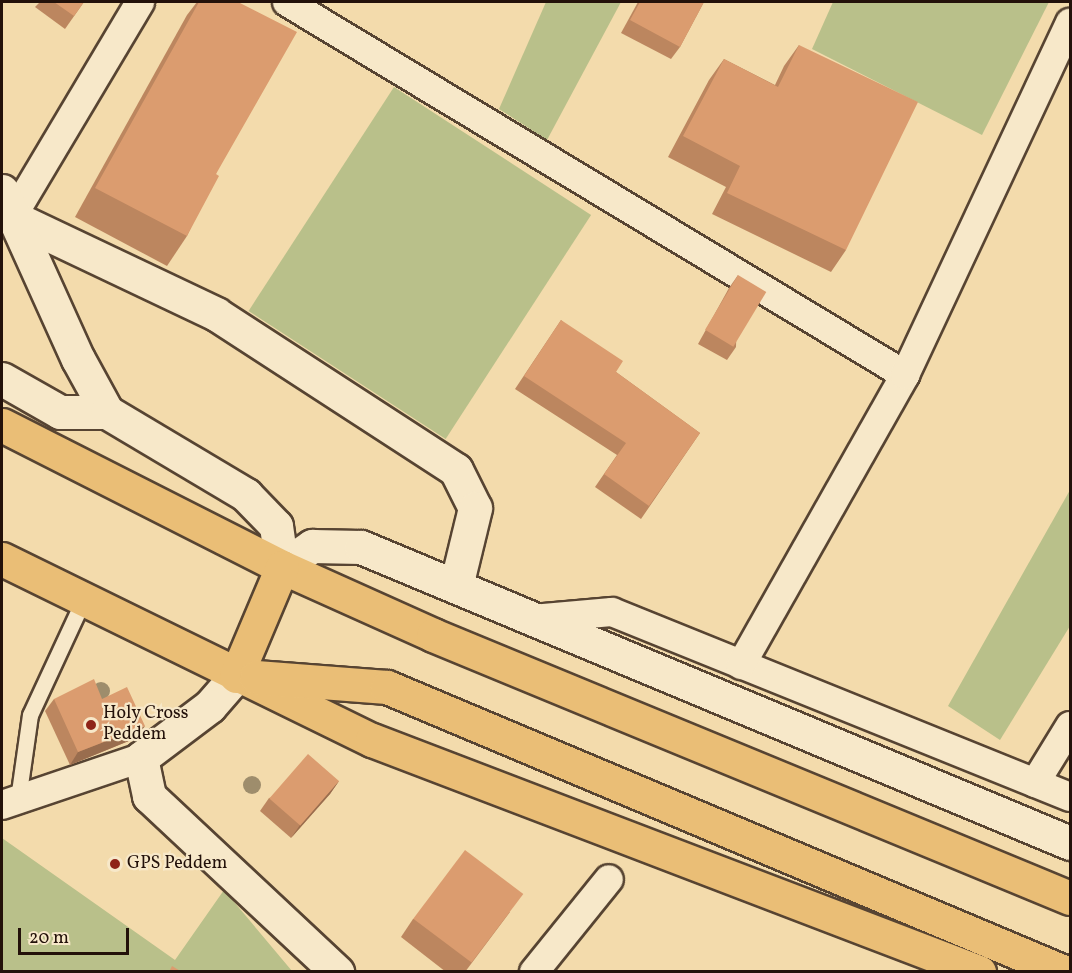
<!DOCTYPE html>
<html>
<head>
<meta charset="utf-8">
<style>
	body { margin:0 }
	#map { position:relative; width:1072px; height:973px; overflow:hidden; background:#f3dbac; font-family:Vollkorn,serif }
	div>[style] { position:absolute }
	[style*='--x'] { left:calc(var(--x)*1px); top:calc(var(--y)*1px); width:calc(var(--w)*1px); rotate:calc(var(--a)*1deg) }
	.green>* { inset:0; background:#b9c08a; transform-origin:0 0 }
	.roads { filter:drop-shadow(2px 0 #574432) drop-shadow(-2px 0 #574432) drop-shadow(0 2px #574432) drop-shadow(0 -2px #574432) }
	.service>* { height:15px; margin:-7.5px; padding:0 7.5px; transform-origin:7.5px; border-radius:7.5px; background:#f7e8c9 }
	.minor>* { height:28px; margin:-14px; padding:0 14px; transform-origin:14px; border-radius:14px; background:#f7e8c9 }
	.tertiary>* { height:33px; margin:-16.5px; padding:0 16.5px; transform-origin:16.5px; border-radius:16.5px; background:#f7e8c9 }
	.secondary>* { height:33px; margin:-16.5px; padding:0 16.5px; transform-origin:16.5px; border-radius:16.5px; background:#f7e8c9 }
	.trunk>* { height:33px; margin:-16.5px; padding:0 16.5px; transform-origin:16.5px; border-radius:16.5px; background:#eabe76 }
	.trees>* { width:18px; height:18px; margin:-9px; border-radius:50%; background:#9e8d6c }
	.wall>* { inset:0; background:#bc865f }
	.shaded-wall>* { inset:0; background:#996d4e }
	.building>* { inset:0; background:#db9c6f; transform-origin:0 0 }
	.dots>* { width:16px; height:16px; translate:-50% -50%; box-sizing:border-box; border:3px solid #f7e8c9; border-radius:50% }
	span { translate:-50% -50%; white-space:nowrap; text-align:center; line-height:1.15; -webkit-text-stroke:4.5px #f7e8c9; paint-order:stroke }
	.poi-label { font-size:18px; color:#23110a }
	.left { translate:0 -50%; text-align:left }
	.frame { position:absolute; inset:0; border:3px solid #23110a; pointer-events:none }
	.scale { position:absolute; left:18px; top:928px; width:111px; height:27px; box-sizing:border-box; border:3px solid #23110a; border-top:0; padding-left:8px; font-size:18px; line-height:21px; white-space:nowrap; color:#23110a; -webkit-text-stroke:4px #f7e8c9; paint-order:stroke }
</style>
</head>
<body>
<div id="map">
	<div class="green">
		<div style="clip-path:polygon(546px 2px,621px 2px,547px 140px,499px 109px)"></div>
		<div style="clip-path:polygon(833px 2px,1049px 2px,982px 135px,812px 49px)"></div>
		<div style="left:394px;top:87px;width:235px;height:267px;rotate:33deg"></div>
		<div style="clip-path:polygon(1070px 490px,1070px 626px,1000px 740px,948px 706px)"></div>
		<div style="clip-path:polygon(2px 838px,175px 960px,224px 890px,292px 971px,2px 971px)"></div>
	</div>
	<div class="roads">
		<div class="service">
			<div style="--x:18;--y:799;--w:85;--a:-81.9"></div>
			<div style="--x:30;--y:715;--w:126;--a:-65.1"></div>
		</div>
		<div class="minor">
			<div style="--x:287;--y:2;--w:722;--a:31.11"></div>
			<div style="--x:12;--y:217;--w:250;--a:-59.2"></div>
			<div style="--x:532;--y:619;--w:80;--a:-5"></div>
			<div style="--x:612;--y:612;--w:494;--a:22"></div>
			<div style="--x:741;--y:665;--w:333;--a:-60.5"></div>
			<div style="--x:905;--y:375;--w:389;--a:-64.9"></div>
			<div style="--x:1035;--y:783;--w:67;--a:-58.4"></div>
			<div style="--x:2;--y:805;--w:147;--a:-18.7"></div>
			<div style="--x:534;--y:972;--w:119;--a:-51.1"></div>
		</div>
		<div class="tertiary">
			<div style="--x:12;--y:217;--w:226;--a:25.4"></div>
			<div style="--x:216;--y:314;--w:286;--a:33"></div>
			<div style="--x:456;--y:470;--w:42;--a:63.4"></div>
			<div style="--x:475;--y:508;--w:80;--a:103.7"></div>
			<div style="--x:2;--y:379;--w:67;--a:29.6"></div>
			<div style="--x:60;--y:412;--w:47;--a:0"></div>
			<div style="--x:282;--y:567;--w:37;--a:-35"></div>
			<div style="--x:312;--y:546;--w:49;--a:1.2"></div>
			<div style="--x:361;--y:547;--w:768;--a:22.66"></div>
			<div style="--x:236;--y:676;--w:40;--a:131"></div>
			<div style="--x:210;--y:706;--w:86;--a:143"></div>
			<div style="--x:141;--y:758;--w:39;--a:78"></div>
			<div style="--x:149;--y:796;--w:258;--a:43.1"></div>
		</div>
		<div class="secondary">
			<div style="--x:2;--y:191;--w:184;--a:65.7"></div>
			<div style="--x:78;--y:359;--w:60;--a:61.3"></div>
			<div style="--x:107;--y:412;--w:162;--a:30.8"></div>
			<div style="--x:246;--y:495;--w:43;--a:45.9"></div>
			<div style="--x:276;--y:526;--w:41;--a:81.7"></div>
		</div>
		<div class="trunk">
			<div style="--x:2;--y:425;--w:314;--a:26.9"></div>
			<div style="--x:282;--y:567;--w:166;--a:24.2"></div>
			<div style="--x:433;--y:635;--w:689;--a:22.43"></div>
			<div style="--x:2;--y:559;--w:412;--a:26.1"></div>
			<div style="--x:372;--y:740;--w:650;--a:20.92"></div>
			<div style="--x:236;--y:676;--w:118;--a:-67.1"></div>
			<div style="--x:256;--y:677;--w:131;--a:4.4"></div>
			<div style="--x:387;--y:687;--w:735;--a:22.83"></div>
		</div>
	</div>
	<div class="trees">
		<div style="left:101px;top:691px"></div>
		<div style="left:252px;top:785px"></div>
	</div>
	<div class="wall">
		<div style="clip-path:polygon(40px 2px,84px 2px,65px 29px,35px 7px)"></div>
		<div style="clip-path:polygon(197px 2px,238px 2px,216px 174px,187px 236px,167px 266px,75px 217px,187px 15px)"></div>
		<div style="clip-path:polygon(638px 2px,704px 2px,680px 47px,671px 59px,621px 33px)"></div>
		<div style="clip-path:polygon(799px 45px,846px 250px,831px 272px,712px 214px,726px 187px,668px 157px,709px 80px,724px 59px,775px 85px,784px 66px)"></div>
		<div style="clip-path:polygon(738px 275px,736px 347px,727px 360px,698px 344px,729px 288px)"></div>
		<div style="clip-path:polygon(561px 320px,616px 372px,700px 433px,641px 519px,595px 487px,617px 455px,515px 389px)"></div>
		<div style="clip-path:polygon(54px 699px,102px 699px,136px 738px,70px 765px,45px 711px)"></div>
		<div style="clip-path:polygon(339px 781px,330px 794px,291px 838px,260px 811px,269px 798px)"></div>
		<div style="clip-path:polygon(510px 912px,465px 972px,446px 972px,401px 937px,413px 919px)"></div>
	</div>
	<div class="shaded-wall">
		<div style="clip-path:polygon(145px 726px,136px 738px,70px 765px,78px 752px)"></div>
		<div style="clip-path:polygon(339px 781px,330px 794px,291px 838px,300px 825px)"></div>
	</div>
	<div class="building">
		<div style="clip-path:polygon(54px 2px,84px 2px,74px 16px)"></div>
		<div style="clip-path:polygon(199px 2px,238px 2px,297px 32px,216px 174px,219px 176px,187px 236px,95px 188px)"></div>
		<div style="clip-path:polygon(640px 2px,704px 2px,680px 47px,630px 20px)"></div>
		<div style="clip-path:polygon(799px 45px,918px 102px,846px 250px,727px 193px,740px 166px,683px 136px,724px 59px,778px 87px)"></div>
		<div style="left:738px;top:275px;width:33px;height:64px;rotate:31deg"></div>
		<div style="clip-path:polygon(561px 320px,623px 361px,616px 372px,700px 433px,649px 506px,604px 474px,626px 443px,524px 376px)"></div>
		<div style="clip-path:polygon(94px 679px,102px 699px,127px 687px,145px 726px,78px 752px,54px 699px)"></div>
		<div style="left:308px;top:754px;width:41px;height:59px;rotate:41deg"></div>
		<div style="left:465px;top:850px;width:73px;height:86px;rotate:37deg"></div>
		<div style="clip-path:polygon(172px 966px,182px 972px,169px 972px)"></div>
	</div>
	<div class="dots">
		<div style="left:91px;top:725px;background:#8f2418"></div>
		<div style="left:115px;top:864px;background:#8f2418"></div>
	</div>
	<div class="poi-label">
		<span class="left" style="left:103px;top:725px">Holy Cross<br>Peddem</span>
		<span class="left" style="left:127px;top:864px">GPS Peddem</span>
	</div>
	<div class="frame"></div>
	<div class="scale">20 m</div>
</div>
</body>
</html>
